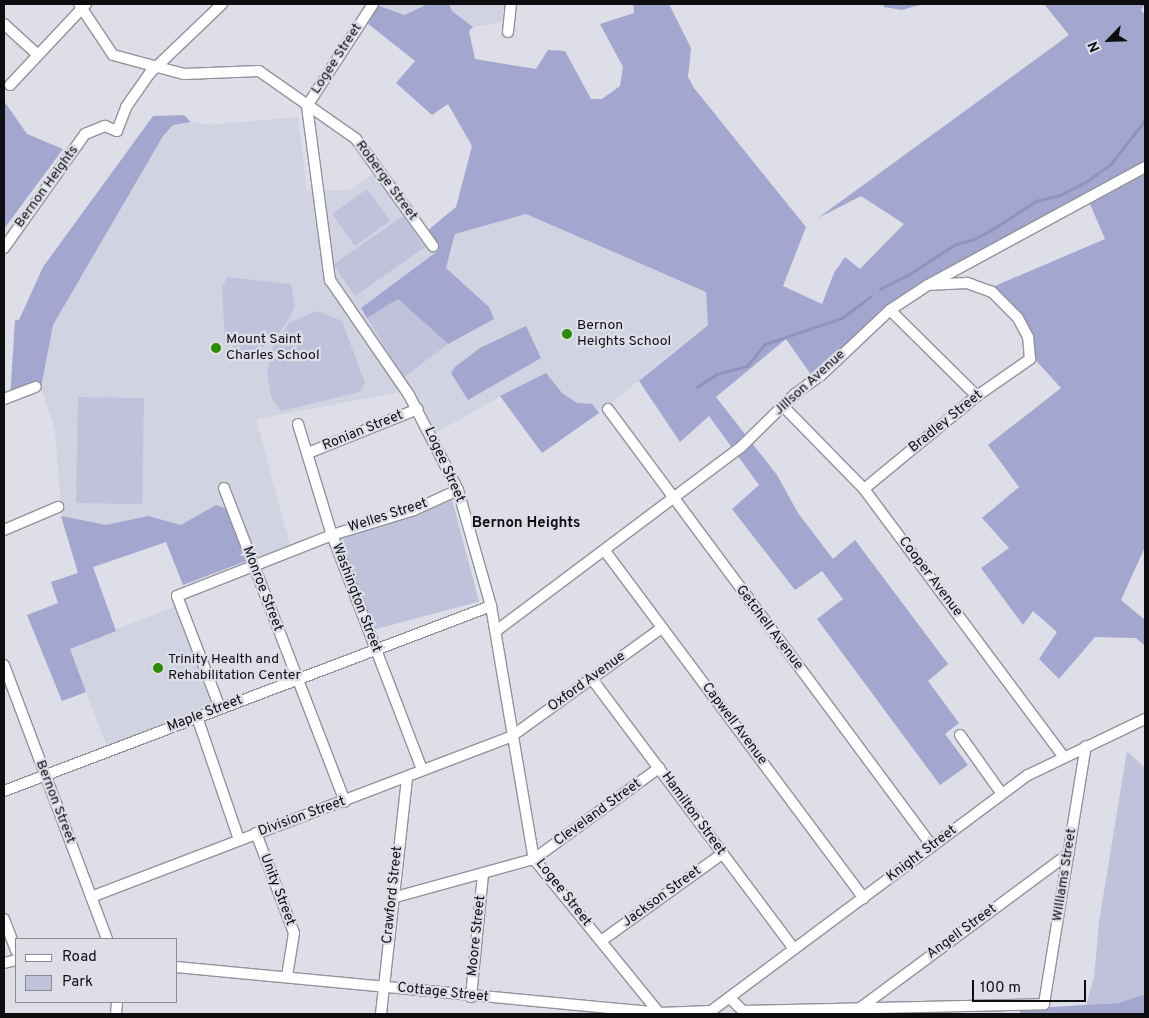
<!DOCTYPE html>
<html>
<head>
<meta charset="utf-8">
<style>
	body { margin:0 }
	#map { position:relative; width:1149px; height:1018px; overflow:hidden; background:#dddee7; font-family:Overpass,sans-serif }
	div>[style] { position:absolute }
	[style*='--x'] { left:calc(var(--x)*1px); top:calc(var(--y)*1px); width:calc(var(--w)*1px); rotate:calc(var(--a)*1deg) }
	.built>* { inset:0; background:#d1d2e2; transform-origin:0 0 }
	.green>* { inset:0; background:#c0c2db; transform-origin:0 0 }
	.forest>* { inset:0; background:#a3a6ce }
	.stream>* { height:2.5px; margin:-1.25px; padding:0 1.25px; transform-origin:1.25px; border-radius:1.25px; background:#9093ba }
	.roads { filter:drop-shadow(1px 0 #92939b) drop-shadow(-1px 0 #92939b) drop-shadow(0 1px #92939b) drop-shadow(0 -1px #92939b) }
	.minor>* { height:10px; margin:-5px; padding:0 5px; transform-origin:5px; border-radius:5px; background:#fff }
	.dots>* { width:14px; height:14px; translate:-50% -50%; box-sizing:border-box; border:2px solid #dddee7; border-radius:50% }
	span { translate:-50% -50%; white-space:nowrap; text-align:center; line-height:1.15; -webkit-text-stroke:4.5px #dddee7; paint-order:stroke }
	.street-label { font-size:14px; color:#0e0e11 }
	.poi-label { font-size:14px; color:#0e0e11 }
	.left { translate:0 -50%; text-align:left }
	.neighbourhood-label { font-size:15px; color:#0e0e11; font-weight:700 }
	.frame { position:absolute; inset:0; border:5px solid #0e0e11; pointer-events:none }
	.legend { position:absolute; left:15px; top:938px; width:162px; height:65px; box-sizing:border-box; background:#dddee7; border:1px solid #8a8b91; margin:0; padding:6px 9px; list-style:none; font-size:15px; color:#0e0e11 }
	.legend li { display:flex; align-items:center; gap:10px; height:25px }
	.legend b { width:25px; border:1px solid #8a8b91 }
	.north { position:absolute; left:1084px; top:15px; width:50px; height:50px; -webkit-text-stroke:4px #dddee7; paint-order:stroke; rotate:246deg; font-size:14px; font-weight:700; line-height:20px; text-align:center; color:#0e0e11 }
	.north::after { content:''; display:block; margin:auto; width:18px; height:22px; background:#0e0e11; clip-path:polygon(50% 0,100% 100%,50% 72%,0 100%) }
	.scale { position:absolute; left:972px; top:980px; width:114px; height:22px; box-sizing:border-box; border:2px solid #0e0e11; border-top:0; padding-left:6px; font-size:15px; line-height:18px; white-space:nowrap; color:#0e0e11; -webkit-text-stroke:4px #dddee7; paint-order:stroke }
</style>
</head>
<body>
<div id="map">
	<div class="built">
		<div style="clip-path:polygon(378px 4px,428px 4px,404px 15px,395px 14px)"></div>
		<div style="clip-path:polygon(449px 4px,505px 4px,502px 22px,473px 27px,452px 11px)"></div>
		<div style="clip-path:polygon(298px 117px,307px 190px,350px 190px,379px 169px,439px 250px,361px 308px,403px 378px,448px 344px,419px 316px,452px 252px,455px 234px,526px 214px,706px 292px,708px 324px,599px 413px,542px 453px,500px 396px,434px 434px,407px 386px,395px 393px,256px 419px,290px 545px,183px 585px,166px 542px,78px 573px,62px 520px,55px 430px,41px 388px,53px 325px,163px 136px,173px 125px,191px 122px,208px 125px)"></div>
		<div style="left:179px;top:605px;width:109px;height:118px;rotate:69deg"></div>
	</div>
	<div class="green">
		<div style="left:367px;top:189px;width:39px;height:43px;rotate:54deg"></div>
		<div style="left:403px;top:216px;width:38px;height:85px;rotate:55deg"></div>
		<div style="clip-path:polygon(227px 277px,291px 284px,295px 307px,283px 328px,265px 346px,243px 354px,225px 343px,222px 288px)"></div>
		<div style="clip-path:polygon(398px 299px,448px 344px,403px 378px,367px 318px)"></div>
		<div style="clip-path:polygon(318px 311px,342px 321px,365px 383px,360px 392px,281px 411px,271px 397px,267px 372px,273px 347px,290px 322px)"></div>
		<div style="left:78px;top:397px;width:66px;height:106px;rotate:1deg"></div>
		<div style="left:452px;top:500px;width:105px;height:118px;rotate:75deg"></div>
		<div style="clip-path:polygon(1127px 751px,1145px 768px,1145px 994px,1118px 1003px,1086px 1005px,1094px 977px,1099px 922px)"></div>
	</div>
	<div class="forest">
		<div style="clip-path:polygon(428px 4px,449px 4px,452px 11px,473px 27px,469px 31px,475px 59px,536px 69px,548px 50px,565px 51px,591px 99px,602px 99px,620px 86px,623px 67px,600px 24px,634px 13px,633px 4px,669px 4px,691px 48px,688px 77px,694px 88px,806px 227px,783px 286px,822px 304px,834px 273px,845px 257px,860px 269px,904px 224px,861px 196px,818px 218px,1069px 35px,1044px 4px,1145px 4px,1141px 10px,1145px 15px,1145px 547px,1121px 600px,1145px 620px,1145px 646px,1136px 638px,1095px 637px,1059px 679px,1039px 659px,1057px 632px,1033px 611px,1023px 625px,981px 568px,1009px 548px,982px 518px,1019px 487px,988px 445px,1061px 388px,1031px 355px,1022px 325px,998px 300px,983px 291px,1105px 239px,1087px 197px,910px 294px,814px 379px,786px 339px,716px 397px,777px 475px,798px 513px,833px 559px,855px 540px,948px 664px,928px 681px,959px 723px,945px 734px,968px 765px,940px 785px,817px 619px,843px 599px,822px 571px,795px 590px,732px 509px,759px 485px,709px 416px,680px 442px,639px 381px,708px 325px,706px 292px,526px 214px,455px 234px,446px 268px,489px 307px,494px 319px,448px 344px,398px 299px,367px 318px,361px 308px,439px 250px,427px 231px,456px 207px,472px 146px,448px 104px,432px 115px,396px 83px,415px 61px,366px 22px,377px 5px,404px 15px)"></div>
		<div style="clip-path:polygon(883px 4px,923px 4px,902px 10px,884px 7px)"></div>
		<div style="clip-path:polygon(4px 101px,27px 134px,63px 149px,4px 229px)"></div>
		<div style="clip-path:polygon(184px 115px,191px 122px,173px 125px,163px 136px,53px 325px,41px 388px,10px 399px,15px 320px,19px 320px,43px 267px,153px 116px)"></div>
		<div style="clip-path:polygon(526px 326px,541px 358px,468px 400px,451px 373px,455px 367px,480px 348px)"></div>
		<div style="clip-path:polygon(546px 373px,562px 393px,577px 403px,592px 404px,599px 413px,542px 453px,500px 396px)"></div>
		<div style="clip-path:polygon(216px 505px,227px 509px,246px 561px,183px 585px,166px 542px,93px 567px,116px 631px,70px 649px,86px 692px,62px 701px,27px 615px,58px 603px,51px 582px,78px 573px,61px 516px,106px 525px,148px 516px,181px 525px)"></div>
		<div style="clip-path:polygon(1145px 994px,1145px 1014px,1020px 1014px,1020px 1009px,1118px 1003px)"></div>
	</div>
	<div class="stream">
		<div style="--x:880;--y:289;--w:31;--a:-27"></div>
		<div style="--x:908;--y:275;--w:57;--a:-32.9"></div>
		<div style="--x:956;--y:244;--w:20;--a:-15"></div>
		<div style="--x:975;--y:239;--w:24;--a:-30"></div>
		<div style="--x:996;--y:227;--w:48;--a:-33"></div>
		<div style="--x:1036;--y:201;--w:25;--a:-14"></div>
		<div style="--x:1060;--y:195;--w:30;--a:-27"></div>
		<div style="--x:1087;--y:181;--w:28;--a:-35"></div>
		<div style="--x:1110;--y:165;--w:57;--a:-52.1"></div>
		<div style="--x:697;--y:387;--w:24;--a:-33"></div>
		<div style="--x:717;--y:374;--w:31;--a:-15"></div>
		<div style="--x:747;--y:366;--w:28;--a:-51"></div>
		<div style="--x:765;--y:344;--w:81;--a:-18.7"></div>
		<div style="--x:842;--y:318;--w:35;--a:-37"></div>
	</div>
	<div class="roads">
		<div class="minor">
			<div style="--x:79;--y:4;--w:61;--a:56.3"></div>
			<div style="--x:113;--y:55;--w:73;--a:15"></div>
			<div style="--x:184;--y:74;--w:75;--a:-2.3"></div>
			<div style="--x:259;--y:71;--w:118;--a:35"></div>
			<div style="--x:356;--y:139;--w:132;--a:54.3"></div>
			<div style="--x:373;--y:4;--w:121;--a:122.9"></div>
			<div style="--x:307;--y:106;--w:176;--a:82.5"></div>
			<div style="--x:330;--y:280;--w:140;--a:55.5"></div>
			<div style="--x:409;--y:395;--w:107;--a:62.7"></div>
			<div style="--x:458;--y:490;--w:121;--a:74.1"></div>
			<div style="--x:491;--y:606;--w:257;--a:80.4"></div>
			<div style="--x:534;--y:859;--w:200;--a:50.9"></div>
			<div style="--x:4;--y:24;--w:46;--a:42.4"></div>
			<div style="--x:508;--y:32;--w:28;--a:-84"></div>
			<div style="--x:10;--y:85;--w:111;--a:-46.8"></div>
			<div style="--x:4;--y:248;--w:140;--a:-54.6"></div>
			<div style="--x:85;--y:134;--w:22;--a:-22"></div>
			<div style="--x:105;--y:126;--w:13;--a:23"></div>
			<div style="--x:117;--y:131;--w:26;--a:-69"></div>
			<div style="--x:126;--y:107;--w:42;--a:-54.8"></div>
			<div style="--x:150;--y:73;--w:100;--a:-43.8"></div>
			<div style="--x:890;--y:310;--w:122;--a:44.7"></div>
			<div style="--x:4;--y:399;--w:34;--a:-21"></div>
			<div style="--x:783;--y:406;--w:116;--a:45.7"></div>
			<div style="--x:864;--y:489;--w:334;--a:53.3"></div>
			<div style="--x:608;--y:409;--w:544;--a:53.45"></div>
			<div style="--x:298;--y:424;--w:116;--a:73"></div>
			<div style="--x:332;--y:535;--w:252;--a:69"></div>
			<div style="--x:308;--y:453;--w:118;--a:-21.8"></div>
			<div style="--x:224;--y:488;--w:336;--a:68.9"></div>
			<div style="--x:864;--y:489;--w:146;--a:-39.5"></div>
			<div style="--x:977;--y:396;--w:65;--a:-34.9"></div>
			<div style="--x:1030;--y:359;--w:22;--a:-95"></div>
			<div style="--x:1028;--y:337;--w:21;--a:-118"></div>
			<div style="--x:1018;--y:318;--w:37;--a:-135"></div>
			<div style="--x:992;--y:292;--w:27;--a:-160"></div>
			<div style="--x:967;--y:283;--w:35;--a:177"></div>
			<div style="--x:4;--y:530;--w:59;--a:-23.1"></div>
			<div style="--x:605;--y:551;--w:433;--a:53.3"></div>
			<div style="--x:496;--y:631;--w:306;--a:-36.9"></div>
			<div style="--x:741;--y:447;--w:76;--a:-44.5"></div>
			<div style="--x:795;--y:394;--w:31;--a:-36"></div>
			<div style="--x:820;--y:376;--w:96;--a:-43.3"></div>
			<div style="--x:890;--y:310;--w:45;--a:-33.3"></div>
			<div style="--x:928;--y:285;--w:247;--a:-28.5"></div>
			<div style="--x:4;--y:665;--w:293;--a:69.4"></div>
			<div style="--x:592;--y:679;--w:337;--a:53.2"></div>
			<div style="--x:220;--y:708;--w:120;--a:-111"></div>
			<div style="--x:177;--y:596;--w:167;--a:-21.5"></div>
			<div style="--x:332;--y:535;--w:86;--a:-17"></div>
			<div style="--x:414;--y:510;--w:48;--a:-24.4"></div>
			<div style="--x:197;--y:717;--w:130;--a:71.1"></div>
			<div style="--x:960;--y:735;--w:72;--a:54.6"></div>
			<div style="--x:4;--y:791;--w:521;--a:-20.8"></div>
			<div style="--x:256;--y:833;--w:107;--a:69.2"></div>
			<div style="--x:294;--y:933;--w:44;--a:99.2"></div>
			<div style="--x:91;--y:897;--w:451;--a:-20.9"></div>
			<div style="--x:512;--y:736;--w:185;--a:-35.8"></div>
			<div style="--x:392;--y:898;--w:147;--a:-15.4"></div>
			<div style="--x:534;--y:859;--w:155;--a:-36.1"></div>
			<div style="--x:4;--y:919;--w:34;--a:69"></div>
			<div style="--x:601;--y:941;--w:149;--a:-35.7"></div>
			<div style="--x:4;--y:963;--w:12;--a:-14"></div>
			<div style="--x:176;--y:967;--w:485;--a:5.4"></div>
			<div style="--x:659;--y:1013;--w:52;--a:-2.2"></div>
			<div style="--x:711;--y:1011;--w:395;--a:-36.7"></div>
			<div style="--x:1028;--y:775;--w:130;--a:-25.6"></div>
			<div style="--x:471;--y:997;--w:123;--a:-84.4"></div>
			<div style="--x:730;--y:998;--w:18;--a:45"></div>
			<div style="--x:743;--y:1011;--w:301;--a:-1.3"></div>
			<div style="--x:1044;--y:1004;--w:261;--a:-80.8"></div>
			<div style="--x:856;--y:1011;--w:264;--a:-36.5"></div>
			<div style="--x:116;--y:1014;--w:12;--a:-85"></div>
			<div style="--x:381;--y:1014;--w:238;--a:-83.7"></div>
		</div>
	</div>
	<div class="dots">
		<div style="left:567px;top:334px;background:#2b8d03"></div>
		<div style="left:216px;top:348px;background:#2b8d03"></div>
		<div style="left:158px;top:668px;background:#2b8d03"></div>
	</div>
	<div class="street-label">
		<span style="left:337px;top:59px;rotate:-57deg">Logee Street</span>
		<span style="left:386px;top:181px;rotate:54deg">Roberge Street</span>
		<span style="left:47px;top:187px;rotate:-54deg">Bernon Heights</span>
		<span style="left:810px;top:383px;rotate:-42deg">Jillson Avenue</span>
		<span style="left:946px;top:422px;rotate:-39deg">Bradley Street</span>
		<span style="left:363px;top:431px;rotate:-22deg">Ronian Street</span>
		<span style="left:444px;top:465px;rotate:66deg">Logee Street</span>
		<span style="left:388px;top:516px;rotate:-18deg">Welles Street</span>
		<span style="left:930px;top:577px;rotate:53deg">Cooper Avenue</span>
		<span style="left:262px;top:589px;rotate:69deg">Monroe Street</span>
		<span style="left:356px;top:598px;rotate:69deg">Washington Street</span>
		<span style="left:769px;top:628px;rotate:53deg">Getchell Avenue</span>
		<span style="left:587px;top:682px;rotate:-36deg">Oxford Avenue</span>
		<span style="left:205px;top:714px;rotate:-21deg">Maple Street</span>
		<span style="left:734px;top:724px;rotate:53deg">Capwell Avenue</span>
		<span style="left:55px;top:802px;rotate:69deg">Bernon Street</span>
		<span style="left:598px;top:813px;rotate:-36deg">Cleveland Street</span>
		<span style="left:693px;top:814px;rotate:54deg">Hamilton Street</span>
		<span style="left:302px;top:817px;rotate:-20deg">Division Street</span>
		<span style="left:922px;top:854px;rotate:-37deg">Knight Street</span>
		<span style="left:1065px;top:875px;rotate:-81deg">Williams Street</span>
		<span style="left:277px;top:890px;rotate:69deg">Unity Street</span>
		<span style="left:563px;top:893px;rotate:52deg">Logee Street</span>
		<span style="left:393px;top:895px;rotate:-84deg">Crawford Street</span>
		<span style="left:662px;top:897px;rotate:-36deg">Jackson Street</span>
		<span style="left:962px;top:932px;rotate:-36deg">Angell Street</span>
		<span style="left:477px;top:936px;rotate:-84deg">Moore Street</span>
		<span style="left:443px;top:993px;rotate:6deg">Cottage Street</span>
	</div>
	<div class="poi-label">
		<span class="left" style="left:577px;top:334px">Bernon<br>Heights School</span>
		<span class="left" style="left:226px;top:348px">Mount Saint<br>Charles School</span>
		<span class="left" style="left:168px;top:668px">Trinity Health and<br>Rehabilitation Center</span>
	</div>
	<div class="neighbourhood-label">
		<span style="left:526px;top:524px">Bernon Heights</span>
	</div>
	<div class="frame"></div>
	<ul class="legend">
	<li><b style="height:6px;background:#fff"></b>Road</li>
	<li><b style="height:14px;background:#c0c2db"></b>Park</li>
	</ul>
	<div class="north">N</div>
	<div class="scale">100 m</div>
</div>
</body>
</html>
